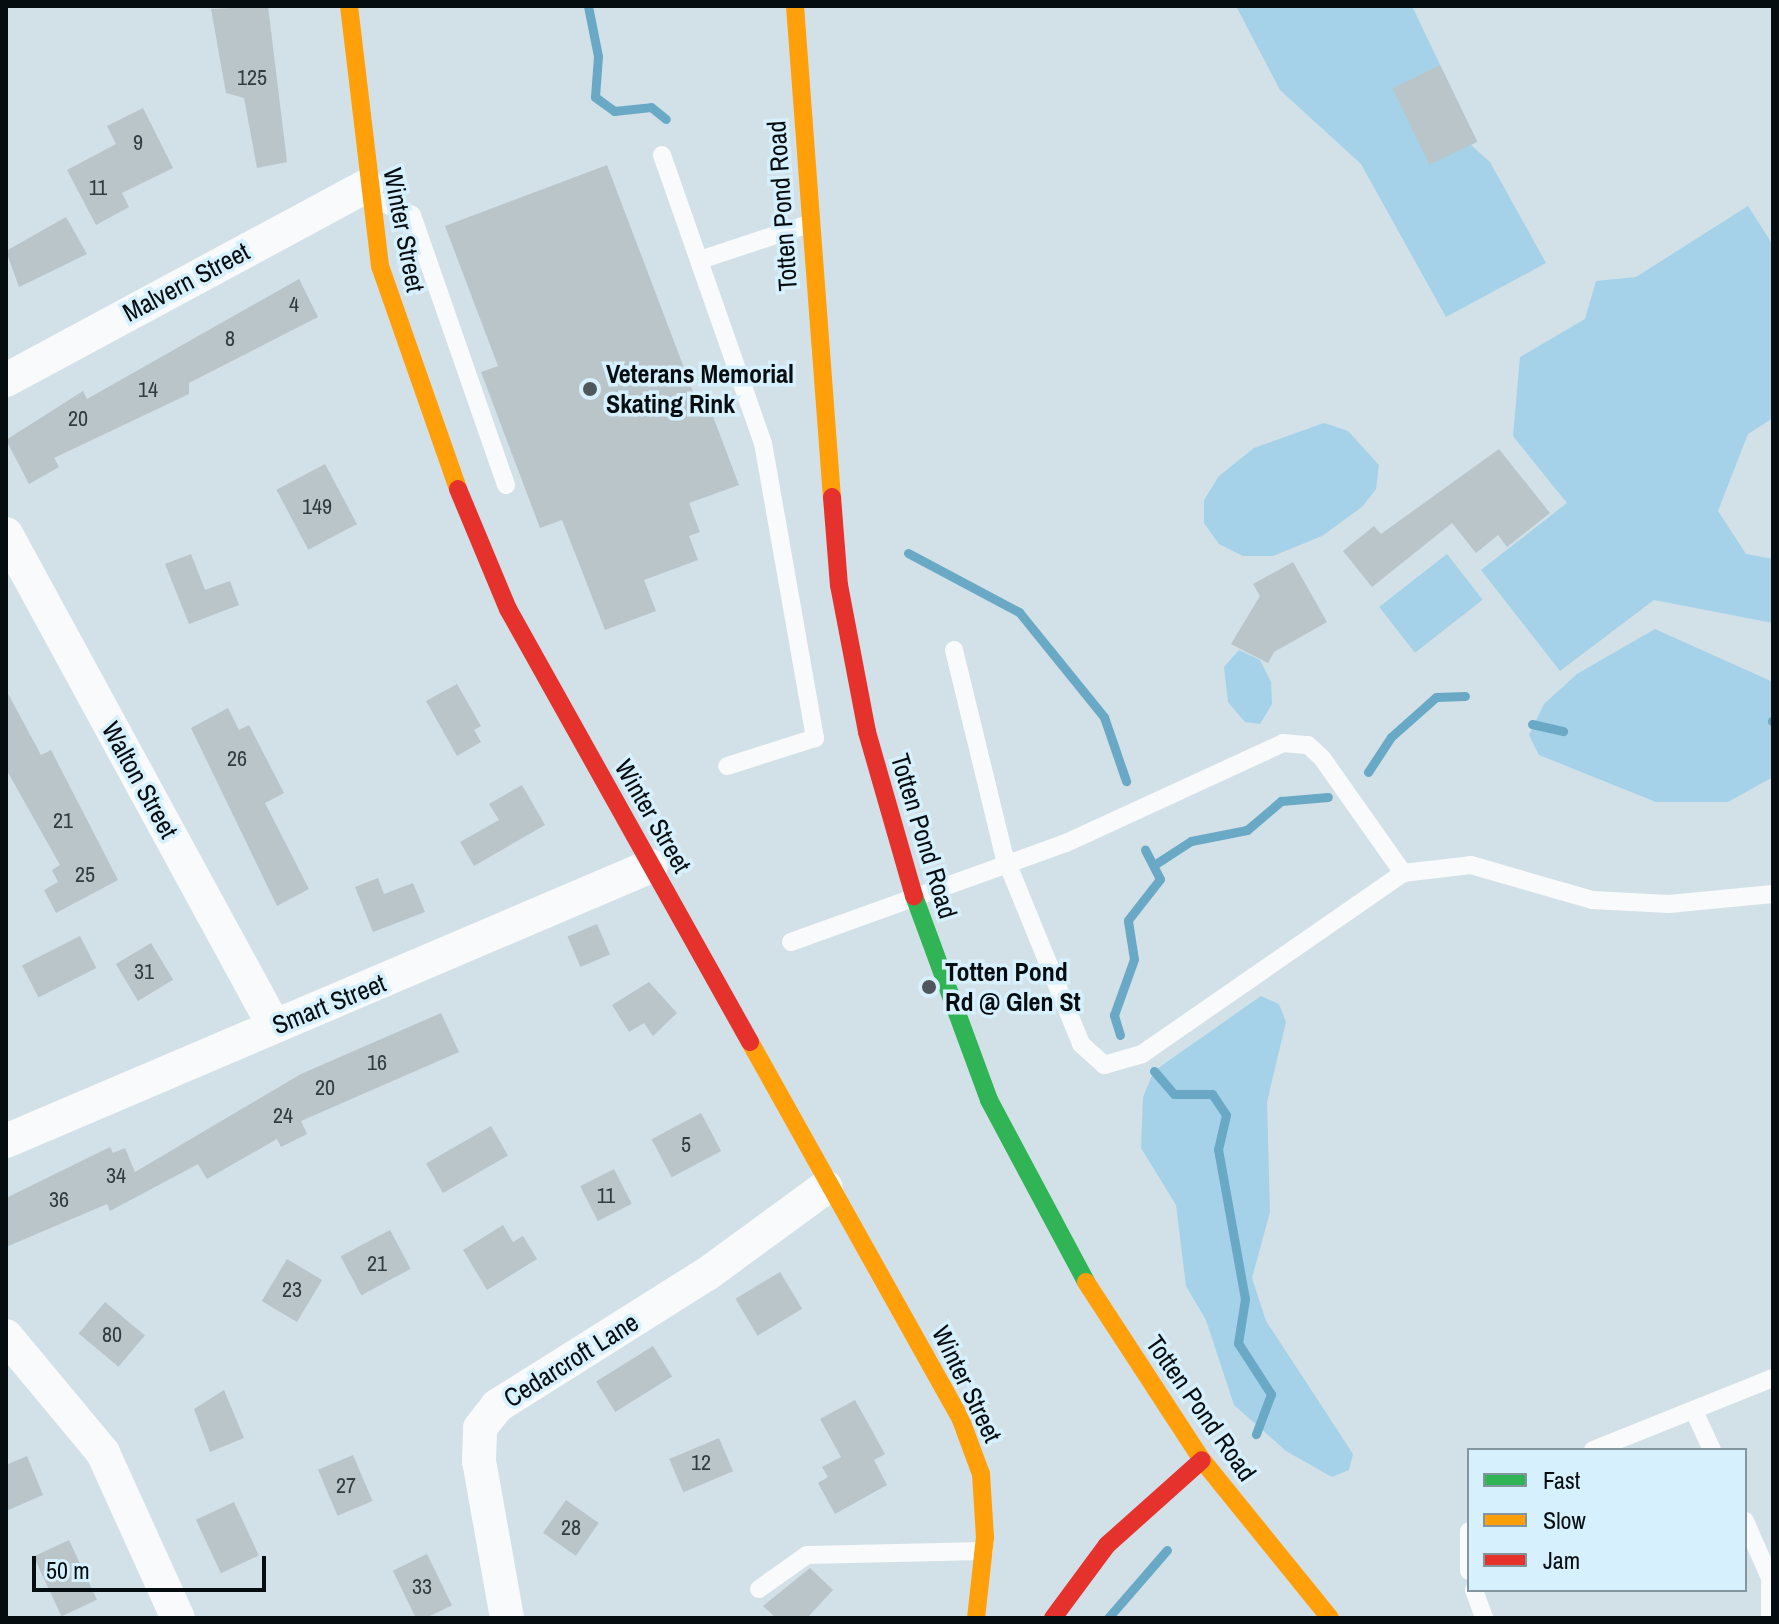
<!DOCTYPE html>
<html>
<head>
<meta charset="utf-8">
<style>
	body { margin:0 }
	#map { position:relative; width:1779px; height:1624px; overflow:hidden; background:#d2e0e7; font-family:"Archivo Narrow",sans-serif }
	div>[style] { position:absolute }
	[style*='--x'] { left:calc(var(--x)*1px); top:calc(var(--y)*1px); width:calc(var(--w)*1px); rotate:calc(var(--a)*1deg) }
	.green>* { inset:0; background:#a5d2e8; transform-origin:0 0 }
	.stream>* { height:9px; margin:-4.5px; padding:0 4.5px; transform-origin:4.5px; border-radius:4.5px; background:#6aa9c5 }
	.building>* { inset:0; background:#bac5ca; transform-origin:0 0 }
	.lane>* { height:18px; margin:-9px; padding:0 9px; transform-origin:9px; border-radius:9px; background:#f8fafb }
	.street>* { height:34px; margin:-17px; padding:0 17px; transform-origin:17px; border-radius:17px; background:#f8fafb }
	.fast>* { height:18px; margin:-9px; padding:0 9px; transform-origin:9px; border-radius:9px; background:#30b455 }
	.slow>* { height:18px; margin:-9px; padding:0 9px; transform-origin:9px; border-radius:9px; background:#ff9f0a }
	.jam>* { height:18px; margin:-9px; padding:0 9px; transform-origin:9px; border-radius:9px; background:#e5322d }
	.dots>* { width:22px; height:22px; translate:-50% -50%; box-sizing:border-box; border:4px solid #d7f0fd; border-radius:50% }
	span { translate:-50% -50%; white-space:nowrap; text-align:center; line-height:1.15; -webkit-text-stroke:7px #d7f0fd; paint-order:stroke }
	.number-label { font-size:22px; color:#323b3f }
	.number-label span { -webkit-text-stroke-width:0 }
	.street-label { font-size:26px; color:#050d11 }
	.poi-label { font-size:26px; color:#050d11; font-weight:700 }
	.left { translate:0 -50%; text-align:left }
	.frame { position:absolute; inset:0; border:8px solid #050d11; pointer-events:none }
	.legend { position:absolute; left:1467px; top:1448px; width:280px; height:144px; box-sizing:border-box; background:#d7f0fd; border:2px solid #83959f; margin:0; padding:10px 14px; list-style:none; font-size:24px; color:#050d11 }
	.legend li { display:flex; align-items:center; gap:16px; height:40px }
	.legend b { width:40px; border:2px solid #83959f }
	.scale { position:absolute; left:32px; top:1556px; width:234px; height:36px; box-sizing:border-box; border:4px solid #050d11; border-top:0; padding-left:10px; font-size:24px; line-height:28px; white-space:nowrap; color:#050d11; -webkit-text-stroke:6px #d7f0fd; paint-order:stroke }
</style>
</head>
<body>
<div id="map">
	<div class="green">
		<div style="clip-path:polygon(1236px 6px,1412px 6px,1477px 142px,1471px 145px,1490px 162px,1546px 263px,1446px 317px,1361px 164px,1280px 90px)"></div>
		<div style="clip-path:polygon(1748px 206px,1773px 245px,1773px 418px,1748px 434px,1718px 511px,1746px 554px,1773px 559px,1773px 623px,1654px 600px,1560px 671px,1481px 570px,1567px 503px,1513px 436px,1520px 357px,1585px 319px,1596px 281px,1636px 277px)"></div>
		<div style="clip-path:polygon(1324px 423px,1348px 431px,1379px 465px,1376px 489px,1362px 507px,1322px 536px,1273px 556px,1243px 556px,1219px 544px,1204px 523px,1204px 500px,1219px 476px,1254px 448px)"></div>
		<div style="left:1447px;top:554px;width:58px;height:86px;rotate:52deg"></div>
		<div style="clip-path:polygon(1655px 629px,1773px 682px,1773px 777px,1728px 802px,1656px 802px,1539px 755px,1529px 735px,1544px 704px,1577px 674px)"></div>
		<div style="clip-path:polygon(1239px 650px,1260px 660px,1271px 682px,1272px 704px,1260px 724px,1245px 722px,1228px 702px,1224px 667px)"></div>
		<div style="clip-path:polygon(1261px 996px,1279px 1004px,1286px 1022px,1267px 1102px,1270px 1212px,1252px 1278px,1266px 1321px,1353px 1454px,1349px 1470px,1332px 1477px,1286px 1451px,1234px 1405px,1206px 1320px,1186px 1286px,1176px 1205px,1141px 1148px,1143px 1097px,1154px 1071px)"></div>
	</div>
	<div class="stream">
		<div style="--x:588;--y:6;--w:51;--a:78.7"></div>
		<div style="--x:598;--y:56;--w:41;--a:94.2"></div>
		<div style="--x:595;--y:97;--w:24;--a:36"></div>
		<div style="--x:614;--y:111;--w:37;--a:-6"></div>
		<div style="--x:651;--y:107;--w:19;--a:39"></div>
		<div style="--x:908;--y:553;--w:126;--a:28"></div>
		<div style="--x:1019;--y:612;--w:135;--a:51"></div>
		<div style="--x:1104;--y:717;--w:68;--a:71"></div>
		<div style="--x:1772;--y:721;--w:1;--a:0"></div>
		<div style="--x:1532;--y:724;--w:32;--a:13"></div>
		<div style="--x:1368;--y:772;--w:42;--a:-56.7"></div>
		<div style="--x:1391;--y:737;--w:60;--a:-41.6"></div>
		<div style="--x:1436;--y:697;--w:29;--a:-2"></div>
		<div style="--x:1154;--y:865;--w:44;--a:-33"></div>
		<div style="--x:1191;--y:841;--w:57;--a:-11.1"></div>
		<div style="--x:1247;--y:830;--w:45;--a:-40.5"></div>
		<div style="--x:1281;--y:801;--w:47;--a:-4.9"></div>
		<div style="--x:1120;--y:1035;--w:21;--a:-107"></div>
		<div style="--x:1114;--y:1015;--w:59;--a:-70.3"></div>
		<div style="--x:1134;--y:959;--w:39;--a:-99"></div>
		<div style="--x:1128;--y:920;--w:52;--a:-52"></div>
		<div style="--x:1160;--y:879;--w:33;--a:-117"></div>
		<div style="--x:1154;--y:1071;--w:30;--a:49"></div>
		<div style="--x:1174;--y:1094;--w:38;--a:0"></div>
		<div style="--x:1212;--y:1094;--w:25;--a:56"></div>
		<div style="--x:1226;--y:1115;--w:35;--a:103"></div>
		<div style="--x:1218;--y:1149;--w:152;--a:79.8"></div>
		<div style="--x:1245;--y:1299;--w:45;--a:99"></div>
		<div style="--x:1238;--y:1343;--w:61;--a:57.1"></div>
		<div style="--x:1271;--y:1394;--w:43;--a:110.6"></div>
		<div style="--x:1108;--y:1618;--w:90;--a:-49.1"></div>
	</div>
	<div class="building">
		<div style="clip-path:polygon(268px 6px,287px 162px,257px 168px,244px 98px,226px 93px,211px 9px)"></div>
		<div style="left:1440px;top:65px;width:85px;height:53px;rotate:64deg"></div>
		<div style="clip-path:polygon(143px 108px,173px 168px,122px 193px,129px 207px,96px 225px,67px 170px,116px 144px,107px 126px)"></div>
		<div style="clip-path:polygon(607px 165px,700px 410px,709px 406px,739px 485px,689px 503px,700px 532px,689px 536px,698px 560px,644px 580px,656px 611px,605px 630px,562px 520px,540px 528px,481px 372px,498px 366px,445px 226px)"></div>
		<div style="clip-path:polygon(66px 217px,87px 254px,19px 287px,6px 251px)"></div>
		<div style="clip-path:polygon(299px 279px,318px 317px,189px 383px,189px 394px,54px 458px,59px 467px,29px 484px,6px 440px,83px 391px,87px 399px)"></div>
		<div style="clip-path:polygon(1499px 449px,1550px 513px,1507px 547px,1498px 535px,1476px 553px,1452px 523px,1372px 587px,1343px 551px,1374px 526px,1381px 534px)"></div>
		<div style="left:325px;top:464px;width:68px;height:55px;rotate:62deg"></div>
		<div style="clip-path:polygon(191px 554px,205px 590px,230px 581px,239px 605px,189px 624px,165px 564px)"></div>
		<div style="clip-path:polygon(1293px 562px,1327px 622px,1274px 652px,1268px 663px,1231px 644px,1260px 596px,1253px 584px)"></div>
		<div style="clip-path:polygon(457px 684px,481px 726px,474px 730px,481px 742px,457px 756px,426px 701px)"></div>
		<div style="clip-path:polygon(6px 690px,41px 755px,51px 750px,118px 880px,56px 913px,44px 890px,58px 882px,52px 870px,60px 865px,6px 769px)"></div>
		<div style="clip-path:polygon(228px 708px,239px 730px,249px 725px,284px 793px,265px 803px,309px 889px,277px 906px,191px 728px)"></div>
		<div style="clip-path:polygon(522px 785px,545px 825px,474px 866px,460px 842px,499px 820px,489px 804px)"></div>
		<div style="clip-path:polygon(378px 878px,384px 894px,413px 883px,425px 912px,373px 932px,355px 887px)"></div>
		<div style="left:597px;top:924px;width:33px;height:32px;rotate:67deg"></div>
		<div style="left:80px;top:936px;width:36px;height:65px;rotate:63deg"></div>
		<div style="left:151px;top:943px;width:43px;height:41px;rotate:59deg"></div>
		<div style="clip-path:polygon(649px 982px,677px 1013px,653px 1036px,644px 1023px,629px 1032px,612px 1005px)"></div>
		<div style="clip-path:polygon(441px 1013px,459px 1052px,301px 1121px,307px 1134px,281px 1147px,277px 1139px,207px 1179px,198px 1164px,110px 1211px,107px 1204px,6px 1247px,6px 1198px,110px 1147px,113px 1153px,125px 1148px,135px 1172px,301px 1074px)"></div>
		<div style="left:701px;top:1113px;width:43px;height:56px;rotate:62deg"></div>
		<div style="left:491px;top:1126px;width:34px;height:75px;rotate:60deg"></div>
		<div style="left:614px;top:1169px;width:39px;height:38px;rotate:63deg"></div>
		<div style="clip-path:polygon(503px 1225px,513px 1242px,523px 1236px,537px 1259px,487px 1290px,463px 1250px)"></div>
		<div style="left:390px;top:1230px;width:44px;height:56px;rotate:62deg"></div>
		<div style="left:287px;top:1259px;width:41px;height:49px;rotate:31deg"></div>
		<div style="left:780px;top:1272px;width:43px;height:52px;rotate:59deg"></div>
		<div style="left:105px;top:1302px;width:52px;height:41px;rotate:40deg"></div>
		<div style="left:653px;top:1346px;width:36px;height:67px;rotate:58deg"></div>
		<div style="clip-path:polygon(224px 1390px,244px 1438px,210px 1452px,194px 1409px)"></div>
		<div style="clip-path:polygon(855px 1400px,885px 1454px,874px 1460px,887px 1485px,835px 1514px,818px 1483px,828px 1477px,822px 1467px,841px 1457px,820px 1419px)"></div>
		<div style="left:719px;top:1438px;width:36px;height:54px;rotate:67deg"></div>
		<div style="left:353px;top:1455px;width:50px;height:38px;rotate:67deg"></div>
		<div style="clip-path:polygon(27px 1456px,43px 1495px,6px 1511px,6px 1465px)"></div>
		<div style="left:566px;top:1500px;width:40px;height:40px;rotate:35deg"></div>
		<div style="left:234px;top:1502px;width:59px;height:42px;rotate:65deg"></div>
		<div style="left:69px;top:1540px;width:66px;height:39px;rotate:65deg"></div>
		<div style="left:427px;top:1554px;width:57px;height:38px;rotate:64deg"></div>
		<div style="clip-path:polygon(810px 1568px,833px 1590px,807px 1618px,776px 1618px,763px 1606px)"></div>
	</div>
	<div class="lane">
		<div style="--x:662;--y:155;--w:305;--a:70.7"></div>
		<div style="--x:763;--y:443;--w:300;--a:80"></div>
		<div style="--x:815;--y:738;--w:92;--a:162.3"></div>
		<div style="--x:371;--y:198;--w:44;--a:22.5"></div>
		<div style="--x:412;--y:215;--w:286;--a:70.8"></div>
		<div style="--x:700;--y:260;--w:115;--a:-18.3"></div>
		<div style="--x:954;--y:650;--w:211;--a:76.3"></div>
		<div style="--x:1004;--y:855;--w:204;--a:67.8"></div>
		<div style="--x:1081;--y:1044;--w:31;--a:42"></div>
		<div style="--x:1104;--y:1065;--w:40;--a:-16"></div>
		<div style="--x:1142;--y:1054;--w:318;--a:-34.7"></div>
		<div style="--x:1403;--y:873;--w:68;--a:-6.7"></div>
		<div style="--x:1471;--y:865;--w:126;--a:16.1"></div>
		<div style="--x:1592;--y:900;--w:77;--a:3"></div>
		<div style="--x:1669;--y:904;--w:104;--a:-5.5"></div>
		<div style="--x:791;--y:942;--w:292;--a:-19.8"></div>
		<div style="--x:1066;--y:843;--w:239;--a:-24.7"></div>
		<div style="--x:1283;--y:743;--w:25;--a:5"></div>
		<div style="--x:1308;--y:745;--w:19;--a:43"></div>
		<div style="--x:1322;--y:758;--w:141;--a:54.8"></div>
		<div style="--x:1694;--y:1411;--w:43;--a:65.2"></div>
		<div style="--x:1593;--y:1450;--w:194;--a:-21.8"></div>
		<div style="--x:1745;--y:1521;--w:62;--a:66.3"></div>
		<div style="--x:1770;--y:1578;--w:40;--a:90"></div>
		<div style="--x:1469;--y:1531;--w:40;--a:90"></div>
		<div style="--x:759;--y:1589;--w:59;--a:-35.3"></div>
		<div style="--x:807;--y:1555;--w:177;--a:-1.3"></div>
		<div style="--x:1474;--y:1590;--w:30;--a:70"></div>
	</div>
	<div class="street">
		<div style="--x:6;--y:380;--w:410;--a:-28.3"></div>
		<div style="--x:6;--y:534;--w:560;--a:61.42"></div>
		<div style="--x:6;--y:1141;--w:701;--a:-23.09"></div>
		<div style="--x:6;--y:1336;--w:152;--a:50.3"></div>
		<div style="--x:103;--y:1453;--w:181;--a:65.6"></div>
		<div style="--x:507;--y:1618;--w:159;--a:-100.1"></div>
		<div style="--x:479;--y:1461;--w:33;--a:-88"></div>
		<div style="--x:480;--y:1428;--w:28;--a:-52"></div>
		<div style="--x:497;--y:1406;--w:248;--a:-32.2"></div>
		<div style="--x:707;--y:1274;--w:147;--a:-36.2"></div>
	</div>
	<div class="fast">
		<div style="--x:914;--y:896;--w:217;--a:69.8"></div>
		<div style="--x:989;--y:1100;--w:206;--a:61.9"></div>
	</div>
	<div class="slow">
		<div style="--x:349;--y:6;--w:262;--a:83.2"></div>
		<div style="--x:380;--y:266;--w:236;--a:70.7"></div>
		<div style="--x:795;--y:6;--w:492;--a:85.7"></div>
		<div style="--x:750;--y:1042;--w:433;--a:60.8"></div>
		<div style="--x:961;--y:1420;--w:58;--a:69.7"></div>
		<div style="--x:981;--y:1474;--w:63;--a:86.4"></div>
		<div style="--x:985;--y:1537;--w:81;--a:96.3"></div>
		<div style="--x:1086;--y:1282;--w:212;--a:56.9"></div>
		<div style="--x:1202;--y:1460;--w:203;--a:51"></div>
	</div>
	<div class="jam">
		<div style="--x:458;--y:489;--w:130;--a:67.4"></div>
		<div style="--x:508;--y:609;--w:496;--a:60.8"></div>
		<div style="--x:832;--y:497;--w:88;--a:85.5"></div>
		<div style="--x:839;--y:585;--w:150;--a:79.2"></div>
		<div style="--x:867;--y:732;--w:171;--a:74"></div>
		<div style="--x:1053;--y:1618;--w:91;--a:-53.5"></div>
		<div style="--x:1107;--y:1545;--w:127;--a:-41.8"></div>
	</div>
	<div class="dots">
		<div style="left:590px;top:389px;background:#4d575c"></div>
		<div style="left:929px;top:987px;background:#4d575c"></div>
	</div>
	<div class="number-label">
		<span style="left:252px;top:78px">125</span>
		<span style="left:138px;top:143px">9</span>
		<span style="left:98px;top:188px">11</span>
		<span style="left:294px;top:305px">4</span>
		<span style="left:230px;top:339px">8</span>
		<span style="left:148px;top:390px">14</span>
		<span style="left:78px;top:419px">20</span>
		<span style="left:317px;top:507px">149</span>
		<span style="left:237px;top:759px">26</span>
		<span style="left:63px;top:821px">21</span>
		<span style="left:85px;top:875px">25</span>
		<span style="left:144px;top:972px">31</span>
		<span style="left:377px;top:1063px">16</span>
		<span style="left:325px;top:1088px">20</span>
		<span style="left:283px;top:1116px">24</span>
		<span style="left:686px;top:1145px">5</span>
		<span style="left:116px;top:1176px">34</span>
		<span style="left:606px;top:1196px">11</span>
		<span style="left:59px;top:1200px">36</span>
		<span style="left:377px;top:1264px">21</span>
		<span style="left:292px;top:1290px">23</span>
		<span style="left:112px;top:1335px">80</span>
		<span style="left:701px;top:1463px">12</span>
		<span style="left:346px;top:1486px">27</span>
		<span style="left:571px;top:1528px">28</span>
		<span style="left:422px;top:1587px">33</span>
	</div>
	<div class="street-label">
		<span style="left:782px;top:206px;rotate:-94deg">Totten Pond Road</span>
		<span style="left:404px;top:230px;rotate:79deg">Winter Street</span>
		<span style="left:186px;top:282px;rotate:-28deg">Malvern Street</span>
		<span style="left:140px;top:780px;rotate:61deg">Walton Street</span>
		<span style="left:653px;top:816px;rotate:60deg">Winter Street</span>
		<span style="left:924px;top:836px;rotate:73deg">Totten Pond Road</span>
		<span style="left:329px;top:1004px;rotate:-22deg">Smart Street</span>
		<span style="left:571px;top:1360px;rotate:-32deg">Cedarcroft Lane</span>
		<span style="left:967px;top:1384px;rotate:64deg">Winter Street</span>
		<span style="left:1201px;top:1408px;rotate:55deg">Totten Pond Road</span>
	</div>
	<div class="poi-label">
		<span class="left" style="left:606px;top:389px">Veterans Memorial<br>Skating Rink</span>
		<span class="left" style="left:945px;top:987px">Totten Pond<br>Rd @ Glen St</span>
	</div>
	<div class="frame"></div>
	<ul class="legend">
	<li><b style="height:10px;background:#30b455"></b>Fast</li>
	<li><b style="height:10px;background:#ff9f0a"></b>Slow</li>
	<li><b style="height:10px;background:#e5322d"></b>Jam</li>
	</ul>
	<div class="scale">50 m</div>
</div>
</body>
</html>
